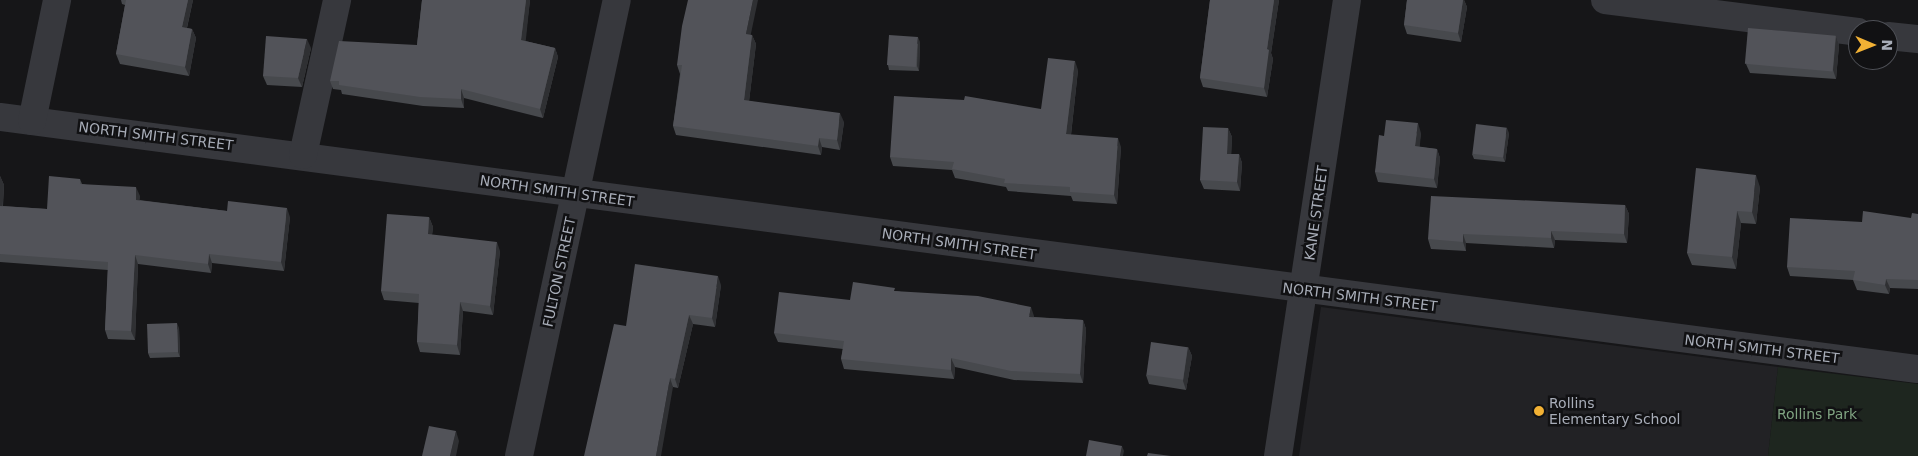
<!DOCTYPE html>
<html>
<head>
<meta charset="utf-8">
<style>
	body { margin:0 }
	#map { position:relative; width:1918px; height:456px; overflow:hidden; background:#161618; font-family:"DejaVu Sans",sans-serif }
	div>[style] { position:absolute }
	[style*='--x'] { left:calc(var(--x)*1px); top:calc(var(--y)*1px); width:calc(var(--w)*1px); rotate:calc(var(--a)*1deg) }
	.built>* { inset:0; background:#222225 }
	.green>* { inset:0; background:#1e261f }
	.minor>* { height:28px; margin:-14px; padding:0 14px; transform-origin:14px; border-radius:14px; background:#37383d }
	.wall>* { inset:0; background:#47494d }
	.shaded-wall>* { inset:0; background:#2f3033 }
	.building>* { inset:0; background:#525359; transform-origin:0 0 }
	.dots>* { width:14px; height:14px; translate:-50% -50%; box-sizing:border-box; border:2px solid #111113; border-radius:50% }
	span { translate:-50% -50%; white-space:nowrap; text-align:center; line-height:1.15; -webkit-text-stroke:5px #111113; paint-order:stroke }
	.street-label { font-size:14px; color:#a8adb8 }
	.poi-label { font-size:14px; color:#a8adb8 }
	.left { translate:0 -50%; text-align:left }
	.park-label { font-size:14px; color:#7fa381 }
	.north { position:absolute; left:1848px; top:20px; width:50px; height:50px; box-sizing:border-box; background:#111113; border:1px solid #4d4f55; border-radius:50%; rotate:91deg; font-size:14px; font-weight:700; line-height:20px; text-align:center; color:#a8adb8 }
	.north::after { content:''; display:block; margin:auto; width:18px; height:22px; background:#f2b134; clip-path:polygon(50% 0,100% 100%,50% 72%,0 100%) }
</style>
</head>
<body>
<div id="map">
	<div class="built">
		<div style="clip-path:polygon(1321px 307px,1778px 367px,1768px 456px,1299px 456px)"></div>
	</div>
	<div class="green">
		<div style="clip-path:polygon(1778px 367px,1918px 384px,1918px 456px,1768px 456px)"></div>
	</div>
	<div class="minor">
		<div style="--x:1605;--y:0;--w:255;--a:7.2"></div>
		<div style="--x:1888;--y:36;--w:30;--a:6"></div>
		<div style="--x:0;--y:117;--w:1934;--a:7.49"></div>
		<div style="--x:32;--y:121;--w:124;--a:-78.3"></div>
		<div style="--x:303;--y:155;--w:159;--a:-77.6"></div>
		<div style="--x:519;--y:456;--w:466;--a:-77.9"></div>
		<div style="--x:1278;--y:456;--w:461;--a:-81.4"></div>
	</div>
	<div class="wall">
		<div style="clip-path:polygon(121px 0,193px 0,187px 28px,192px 29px,196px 38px,189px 76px,120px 64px,116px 54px,125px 5px,122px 4px)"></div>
		<div style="clip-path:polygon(422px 0,530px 0,525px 41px,555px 48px,558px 57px,543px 118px,464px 98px,464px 108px,423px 106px,342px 94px,341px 90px,333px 89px,330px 81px,417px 45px)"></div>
		<div style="clip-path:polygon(1210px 0,1279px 0,1271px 53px,1273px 59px,1267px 97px,1203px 87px,1200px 78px)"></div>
		<div style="clip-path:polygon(1407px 0,1464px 0,1467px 7px,1461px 42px,1407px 34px,1404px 25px)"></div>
		<div style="clip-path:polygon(751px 35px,752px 35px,756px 44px,749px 101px,844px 122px,840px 150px,822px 147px,821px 155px,676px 135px,673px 126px,680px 74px,677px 65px)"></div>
		<div style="clip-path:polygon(1836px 36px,1839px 45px,1836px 79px,1750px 73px,1746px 64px)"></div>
		<div style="clip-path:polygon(920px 42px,919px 71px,889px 70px,888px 65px)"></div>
		<div style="clip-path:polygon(311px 48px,302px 87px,267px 85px,263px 76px)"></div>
		<div style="clip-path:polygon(1078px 70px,1071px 135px,1121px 147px,1117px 204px,1073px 201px,1071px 196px,1008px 191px,1006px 187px,955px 178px,952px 170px,893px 166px,890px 157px,1041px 109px)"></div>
		<div style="clip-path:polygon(1228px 128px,1232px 137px,1231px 154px,1239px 154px,1242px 163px,1240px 191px,1204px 189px,1200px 180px)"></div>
		<div style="clip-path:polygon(1421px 133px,1419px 147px,1437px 149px,1440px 158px,1437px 188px,1378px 182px,1375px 172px,1384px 136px)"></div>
		<div style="clip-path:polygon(1509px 133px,1505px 162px,1474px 159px,1472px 154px)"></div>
		<div style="clip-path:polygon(0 176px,4px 185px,3px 206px,47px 209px,80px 179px,82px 184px,140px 196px,139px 200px,227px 211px,290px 217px,284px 271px,212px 263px,211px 273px,138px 264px,135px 340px,108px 339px,105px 330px,108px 270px,0 262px,0 271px)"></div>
		<div style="clip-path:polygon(1760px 187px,1756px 224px,1741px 223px,1736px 269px,1692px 265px,1687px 253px)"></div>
		<div style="clip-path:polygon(1625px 205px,1629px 214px,1627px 243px,1555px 240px,1554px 248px,1466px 243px,1466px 251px,1431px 249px,1428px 239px)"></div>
		<div style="clip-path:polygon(1918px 214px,1918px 289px,1890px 288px,1889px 294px,1857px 290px,1853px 280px,1790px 276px,1787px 267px,1862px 222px,1911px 218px)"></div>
		<div style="clip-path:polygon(429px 217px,433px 227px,432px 235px,500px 251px,493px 315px,463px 311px,460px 355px,420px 352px,417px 342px,419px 303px,384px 300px,381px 291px)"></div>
		<div style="clip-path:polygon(721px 285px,715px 327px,693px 324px,678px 388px,673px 387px,626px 326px)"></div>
		<div style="clip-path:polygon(896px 291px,1034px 316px,1034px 317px,1083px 320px,1086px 329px,1083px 383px,1014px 380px,955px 367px,954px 379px,844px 369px,841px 359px,843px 349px,778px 342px,774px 333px,850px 300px)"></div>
		<div style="clip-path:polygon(179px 328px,180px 357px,150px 358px,148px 353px)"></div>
		<div style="clip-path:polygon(1188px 347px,1192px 356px,1186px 390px,1149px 384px,1146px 375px)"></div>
	</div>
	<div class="shaded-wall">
		<div style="clip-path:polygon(188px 0,193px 0,185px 36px,182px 27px)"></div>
		<div style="clip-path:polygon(526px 0,530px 0,525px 48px,521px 40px)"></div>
		<div style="clip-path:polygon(753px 0,758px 0,749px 43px,746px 34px)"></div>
		<div style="clip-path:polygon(1274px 0,1279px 0,1271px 53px,1273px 59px,1267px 97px,1264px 88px,1267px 49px)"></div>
		<div style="clip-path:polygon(1463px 0,1464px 0,1467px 7px,1461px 42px,1458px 33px)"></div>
		<div style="clip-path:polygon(192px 29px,196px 38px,189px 76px,185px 67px)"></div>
		<div style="clip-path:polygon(752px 35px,756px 44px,748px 110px,744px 100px)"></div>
		<div style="clip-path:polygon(1836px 36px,1839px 45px,1836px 79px,1833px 70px)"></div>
		<div style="clip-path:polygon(918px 37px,920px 42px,919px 71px,917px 66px)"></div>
		<div style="clip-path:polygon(307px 39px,311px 48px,302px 87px,298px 78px)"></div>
		<div style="clip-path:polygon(555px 48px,558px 57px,543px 118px,540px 109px)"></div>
		<div style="clip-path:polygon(1075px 61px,1078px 70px,1070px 143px,1066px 134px)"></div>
		<div style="clip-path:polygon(461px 89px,464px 98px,464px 108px,461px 99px)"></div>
		<div style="clip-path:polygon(840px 113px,844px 122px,840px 150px,837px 140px)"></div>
		<div style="clip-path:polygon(1418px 123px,1421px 133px,1419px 155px,1415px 146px)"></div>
		<div style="clip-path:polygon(1228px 128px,1232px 137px,1231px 163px,1227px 154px)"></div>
		<div style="clip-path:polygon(1507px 128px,1509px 133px,1505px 162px,1503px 157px)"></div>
		<div style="clip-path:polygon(819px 138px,822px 147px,821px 155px,818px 146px)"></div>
		<div style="clip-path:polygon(1118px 138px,1121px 147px,1117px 204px,1114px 195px)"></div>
		<div style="clip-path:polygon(1437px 149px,1440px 158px,1437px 188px,1434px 179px)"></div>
		<div style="clip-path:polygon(1239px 154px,1242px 163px,1240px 191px,1237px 182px)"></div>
		<div style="clip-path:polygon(1756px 175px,1760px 187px,1756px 224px,1752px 212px)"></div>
		<div style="clip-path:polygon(0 176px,4px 185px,2px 215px,0 208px)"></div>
		<div style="clip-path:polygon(136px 187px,140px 196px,139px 209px,136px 200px)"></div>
		<div style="clip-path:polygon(1625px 205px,1629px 214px,1627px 243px,1624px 234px)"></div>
		<div style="clip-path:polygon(287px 208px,290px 217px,284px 271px,281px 262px)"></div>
		<div style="clip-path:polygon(1737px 211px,1741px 223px,1736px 269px,1732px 257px)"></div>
		<div style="clip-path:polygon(429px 217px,433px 227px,431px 243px,428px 234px)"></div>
		<div style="clip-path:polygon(1551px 231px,1555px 240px,1554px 248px,1551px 238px)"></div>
		<div style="clip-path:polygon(1463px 234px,1466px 243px,1466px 251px,1463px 242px)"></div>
		<div style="clip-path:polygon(497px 242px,500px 251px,493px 315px,490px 306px)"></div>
		<div style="clip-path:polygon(209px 254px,212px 263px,211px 273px,208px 264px)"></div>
		<div style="clip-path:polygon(135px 255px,138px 264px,135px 340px,131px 331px)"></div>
		<div style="clip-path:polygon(718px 276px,721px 285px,715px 327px,712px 318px)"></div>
		<div style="clip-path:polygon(1886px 279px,1890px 288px,1889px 294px,1885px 285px)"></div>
		<div style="clip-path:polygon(460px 302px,463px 311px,460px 355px,457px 345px)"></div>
		<div style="clip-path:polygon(1031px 307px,1034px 316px,1032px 326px,1029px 317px)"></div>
		<div style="clip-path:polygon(689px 315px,693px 324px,678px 388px,675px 379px)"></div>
		<div style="clip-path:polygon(1083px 320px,1086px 329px,1083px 383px,1080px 374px)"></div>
		<div style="clip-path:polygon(177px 323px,179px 328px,180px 357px,178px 352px)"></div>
		<div style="clip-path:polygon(1188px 347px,1192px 356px,1186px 390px,1183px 381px)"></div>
		<div style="clip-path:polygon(951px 358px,955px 367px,954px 379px,951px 370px)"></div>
		<div style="clip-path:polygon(670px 378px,673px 387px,661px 456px,656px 456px)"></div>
		<div style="clip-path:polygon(456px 431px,459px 441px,456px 456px,450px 456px)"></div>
		<div style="clip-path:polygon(1122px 446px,1124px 451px,1123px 456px,1120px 456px)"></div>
	</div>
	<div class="building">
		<div style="clip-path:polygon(126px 0,188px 0,182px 27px,192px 29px,185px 67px,116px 54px)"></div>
		<div style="clip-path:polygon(422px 0,526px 0,521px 40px,555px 48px,540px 109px,461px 89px,461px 99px,420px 97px,339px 85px,339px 81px,330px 81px,339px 41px,417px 45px)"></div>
		<div style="clip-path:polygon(688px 0,753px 0,746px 34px,752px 35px,744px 100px,840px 113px,837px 140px,819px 138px,818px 146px,673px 126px,682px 65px,677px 65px,682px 26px)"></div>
		<div style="clip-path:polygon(1210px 0,1274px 0,1267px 49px,1269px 50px,1264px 88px,1200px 78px)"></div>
		<div style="clip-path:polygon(1407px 0,1463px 0,1458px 33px,1404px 25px)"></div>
		<div style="left:1748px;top:28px;width:88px;height:36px;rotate:5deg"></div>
		<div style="left:889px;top:35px;width:29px;height:30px;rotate:4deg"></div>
		<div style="clip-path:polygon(266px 36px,307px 39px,298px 78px,263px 76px)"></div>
		<div style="clip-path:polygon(1048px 58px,1075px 61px,1066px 134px,1118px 138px,1114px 195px,1070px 192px,1070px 187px,1004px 183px,1005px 179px,952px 169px,954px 162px,890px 157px,894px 96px,964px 100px,965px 96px,1041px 109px)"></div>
		<div style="clip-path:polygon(1386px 120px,1418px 123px,1415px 146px,1437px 149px,1434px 179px,1375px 172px,1379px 135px,1384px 136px)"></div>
		<div style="left:1476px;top:124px;width:31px;height:30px;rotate:7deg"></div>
		<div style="clip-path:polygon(1203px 127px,1228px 128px,1227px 154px,1239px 154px,1237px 182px,1200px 180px)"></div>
		<div style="clip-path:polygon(1696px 168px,1756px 175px,1752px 212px,1737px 211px,1732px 257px,1687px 253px)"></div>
		<div style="clip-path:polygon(49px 176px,80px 179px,80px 184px,136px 187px,136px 200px,227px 211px,228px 201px,287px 208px,281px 262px,209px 254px,208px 264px,135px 255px,131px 331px,105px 330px,108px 262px,0 254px,0 206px,47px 209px)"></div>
		<div style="clip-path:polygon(1431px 196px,1625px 205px,1624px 234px,1551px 231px,1551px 238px,1463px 234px,1463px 242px,1428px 239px)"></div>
		<div style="clip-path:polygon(1863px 211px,1911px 218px,1912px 213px,1918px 214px,1918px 280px,1886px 279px,1885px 285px,1853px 280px,1855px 271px,1787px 267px,1790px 218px,1862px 222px)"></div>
		<div style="clip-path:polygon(387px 214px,429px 217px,428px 234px,497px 242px,490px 306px,460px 302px,457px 345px,417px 342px,419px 294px,381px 291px)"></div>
		<div style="clip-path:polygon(635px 264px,718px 276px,712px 318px,689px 315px,675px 379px,670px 378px,656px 456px,584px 456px,614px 324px,626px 326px)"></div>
		<div style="clip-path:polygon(853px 282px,895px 288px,894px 291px,978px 296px,1031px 307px,1029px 317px,1083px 320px,1080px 374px,1011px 371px,951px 358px,951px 370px,841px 359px,844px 341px,774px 333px,779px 292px,850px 300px)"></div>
		<div style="left:177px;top:323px;width:29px;height:30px;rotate:88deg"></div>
		<div style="left:1151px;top:342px;width:37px;height:33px;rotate:8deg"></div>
		<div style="clip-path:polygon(429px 426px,456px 431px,450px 456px,422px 456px)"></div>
		<div style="clip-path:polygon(1089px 440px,1122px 446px,1120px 456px,1086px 456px)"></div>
		<div style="clip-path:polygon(1148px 453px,1171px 456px,1147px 456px)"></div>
	</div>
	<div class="dots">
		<div style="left:1539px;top:411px;background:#f2b134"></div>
	</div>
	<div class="street-label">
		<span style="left:156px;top:136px;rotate:7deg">NORTH SMITH STREET</span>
		<span style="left:557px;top:191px;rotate:8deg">NORTH SMITH STREET</span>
		<span style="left:1316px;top:213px;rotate:-82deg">KANE STREET</span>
		<span style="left:959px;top:244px;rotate:8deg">NORTH SMITH STREET</span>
		<span style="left:559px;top:272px;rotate:-78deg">FULTON STREET</span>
		<span style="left:1360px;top:297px;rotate:7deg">NORTH SMITH STREET</span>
		<span style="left:1762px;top:349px;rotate:7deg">NORTH SMITH STREET</span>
	</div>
	<div class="poi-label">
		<span class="left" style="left:1549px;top:411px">Rollins<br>Elementary School</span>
	</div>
	<div class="park-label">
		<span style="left:1817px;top:414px">Rollins Park</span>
	</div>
	<div class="north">N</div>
</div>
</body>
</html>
